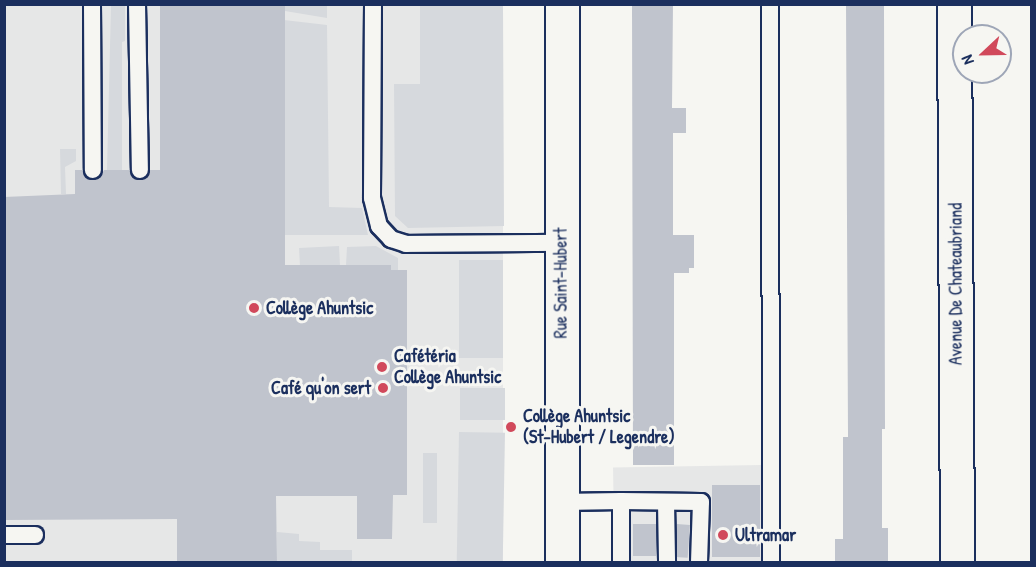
<!DOCTYPE html>
<html>
<head>
<meta charset="utf-8">
<style>
	body { margin:0 }
	#map { position:relative; width:1036px; height:567px; overflow:hidden; background:#f6f6f2; font-family:"Patrick Hand",sans-serif }
	div>[style] { position:absolute }
	[style*='--x'] { left:calc(var(--x)*1px); top:calc(var(--y)*1px); width:calc(var(--w)*1px); rotate:calc(var(--a)*1deg) }
	.built>* { inset:0; background:#e6e7e7; transform-origin:0 0 }
	.green>* { inset:0; background:#d6d9dd; transform-origin:0 0 }
	.building>* { inset:0; background:#c0c4cd; transform-origin:0 0 }
	.roads { filter:drop-shadow(2px 0 #1b2f5e) drop-shadow(-2px 0 #1b2f5e) drop-shadow(0 2px #1b2f5e) drop-shadow(0 -2px #1b2f5e) }
	.service>* { height:16px; margin:-8px; padding:0 8px; transform-origin:8px; border-radius:8px; background:#f6f6f2 }
	.minor>* { height:33px; margin:-16.5px; padding:0 16.5px; transform-origin:16.5px; border-radius:16.5px; background:#f6f6f2 }
	.secondary>* { height:33px; margin:-16.5px; padding:0 16.5px; transform-origin:16.5px; border-radius:16.5px; background:#f6f6f2 }
	.dots>* { width:16px; height:16px; translate:-50% -50%; box-sizing:border-box; border:3px solid #f6f6f2; border-radius:50% }
	span { translate:-50% -50%; white-space:nowrap; text-align:center; line-height:1.15; -webkit-text-stroke:6px #f6f6f2; paint-order:stroke }
	.street-label { font-size:18px; color:#1b2f5e }
	.poi-label { font-size:18px; color:#1b2f5e; font-weight:700 }
	.left { translate:0 -50%; text-align:left }
	.right { translate:-100% -50%; text-align:right }
	.frame { position:absolute; inset:0; border:6px solid #1b2f5e; pointer-events:none }
	.north { position:absolute; left:952px; top:24px; width:60px; height:60px; box-sizing:border-box; background:#f6f6f2; border:2px solid #9ea6b7; border-radius:50%; rotate:248deg; font-size:16px; font-weight:700; line-height:24px; text-align:center; color:#1b2f5e }
	.north::after { content:''; display:block; margin:auto; width:21px; height:27px; background:#d1495b; clip-path:polygon(50% 0,100% 100%,50% 72%,0 100%) }
</style>
</head>
<body>
<div id="map">
	<div class="built">
		<div style="left:4px;top:5px;width:499px;height:557px"></div>
		<div style="left:761px;top:465px;width:97px;height:148px;rotate:89deg"></div>
	</div>
	<div class="green">
		<div style="clip-path:polygon(111px 5px,125px 5px,125px 41px,122px 42px,122px 170px,107px 170px)"></div>
		<div style="clip-path:polygon(285px 5px,327px 5px,327px 18px,285px 11px)"></div>
		<div style="clip-path:polygon(420px 5px,503px 5px,504px 226px,408px 228px,395px 216px,394px 84px,420px 84px)"></div>
		<div style="clip-path:polygon(284px 20px,327px 25px,329px 207px,362px 208px,368px 235px,285px 235px)"></div>
		<div style="clip-path:polygon(60px 149px,76px 149px,76px 161px,65px 167px,66px 194px,61px 194px)"></div>
		<div style="left:339px;top:246px;width:19px;height:40px;rotate:87deg"></div>
		<div style="clip-path:polygon(376px 246px,398px 258px,398px 270px,391px 270px,391px 265px,346px 265px,347px 247px)"></div>
		<div style="left:459px;top:260px;width:44px;height:98px"></div>
		<div style="left:460px;top:388px;width:45px;height:32px"></div>
		<div style="left:459px;top:432px;width:46px;height:130px;rotate:1deg"></div>
		<div style="left:423px;top:453px;width:14px;height:70px"></div>
		<div style="clip-path:polygon(277px 532px,299px 534px,299px 541px,320px 542px,320px 550px,352px 550px,352px 562px,277px 562px)"></div>
	</div>
	<div class="building">
		<div style="clip-path:polygon(160px 4px,285px 4px,285px 265px,391px 265px,391px 270px,407px 270px,407px 495px,393px 495px,392px 539px,357px 539px,357px 496px,276px 496px,277px 562px,177px 562px,177px 519px,4px 520px,4px 197px,75px 194px,75px 170px,82px 170px,92px 180px,99px 179px,104px 170px,129px 170px,140px 180px,146px 179px,150px 170px,160px 170px)"></div>
		<div style="clip-path:polygon(632px 4px,673px 4px,672px 108px,686px 108px,686px 133px,673px 133px,673px 235px,694px 235px,694px 268px,689px 268px,689px 273px,674px 273px,674px 465px,633px 465px)"></div>
		<div style="clip-path:polygon(846px 4px,884px 4px,885px 429px,882px 429px,882px 528px,888px 528px,888px 562px,835px 562px,835px 539px,843px 539px,843px 437px,848px 437px)"></div>
		<div style="left:712px;top:485px;width:48px;height:72px"></div>
		<div style="left:633px;top:524px;width:23px;height:32px"></div>
		<div style="left:677px;top:524px;width:13px;height:33px;rotate:4deg"></div>
	</div>
	<div class="roads">
		<div class="service">
			<div style="--x:92;--y:4;--w:166;--a:89.7"></div>
			<div style="--x:137;--y:4;--w:166;--a:89"></div>
			<div style="--x:373;--y:4;--w:194;--a:90.3"></div>
			<div style="--x:372;--y:198;--w:29;--a:76"></div>
			<div style="--x:379;--y:226;--w:18;--a:47"></div>
			<div style="--x:391;--y:239;--w:16;--a:18"></div>
			<div style="--x:406;--y:244;--w:155;--a:-0.4"></div>
			<div style="--x:770;--y:4;--w:558;--a:89.9"></div>
			<div style="--x:621;--y:501;--w:80;--a:0.7"></div>
			<div style="--x:701;--y:502;--w:60;--a:91.9"></div>
			<div style="--x:562;--y:502;--w:59;--a:-1"></div>
			<div style="--x:621;--y:501;--w:61;--a:90"></div>
			<div style="--x:666;--y:502;--w:60;--a:89"></div>
			<div style="--x:4;--y:535;--w:31;--a:0"></div>
		</div>
		<div class="minor">
			<div style="--x:954;--y:4;--w:558;--a:89.69"></div>
		</div>
		<div class="secondary">
			<div style="--x:562;--y:4;--w:558;--a:90"></div>
		</div>
	</div>
	<div class="dots">
		<div style="left:254px;top:308px;background:#d1495b"></div>
		<div style="left:382px;top:367px;background:#d1495b"></div>
		<div style="left:383px;top:388px;background:#d1495b"></div>
		<div style="left:511px;top:427px;background:#d1495b"></div>
		<div style="left:723px;top:535px;background:#d1495b"></div>
	</div>
	<div class="street-label">
		<span style="left:561px;top:283px;rotate:-90deg">Rue Saint-Hubert</span>
		<span style="left:956px;top:284px;rotate:-90deg">Avenue De Chateaubriand</span>
	</div>
	<div class="poi-label">
		<span class="left" style="left:266px;top:308px">Collège Ahuntsic</span>
		<span class="left" style="left:394px;top:367px">Cafétéria<br>Collège Ahuntsic</span>
		<span class="right" style="left:371px;top:388px">Café qu'on sert</span>
		<span class="left" style="left:523px;top:427px">Collège Ahuntsic<br>(St-Hubert / Legendre)</span>
		<span class="left" style="left:735px;top:535px">Ultramar</span>
	</div>
	<div class="frame"></div>
	<div class="north">N</div>
</div>
</body>
</html>
